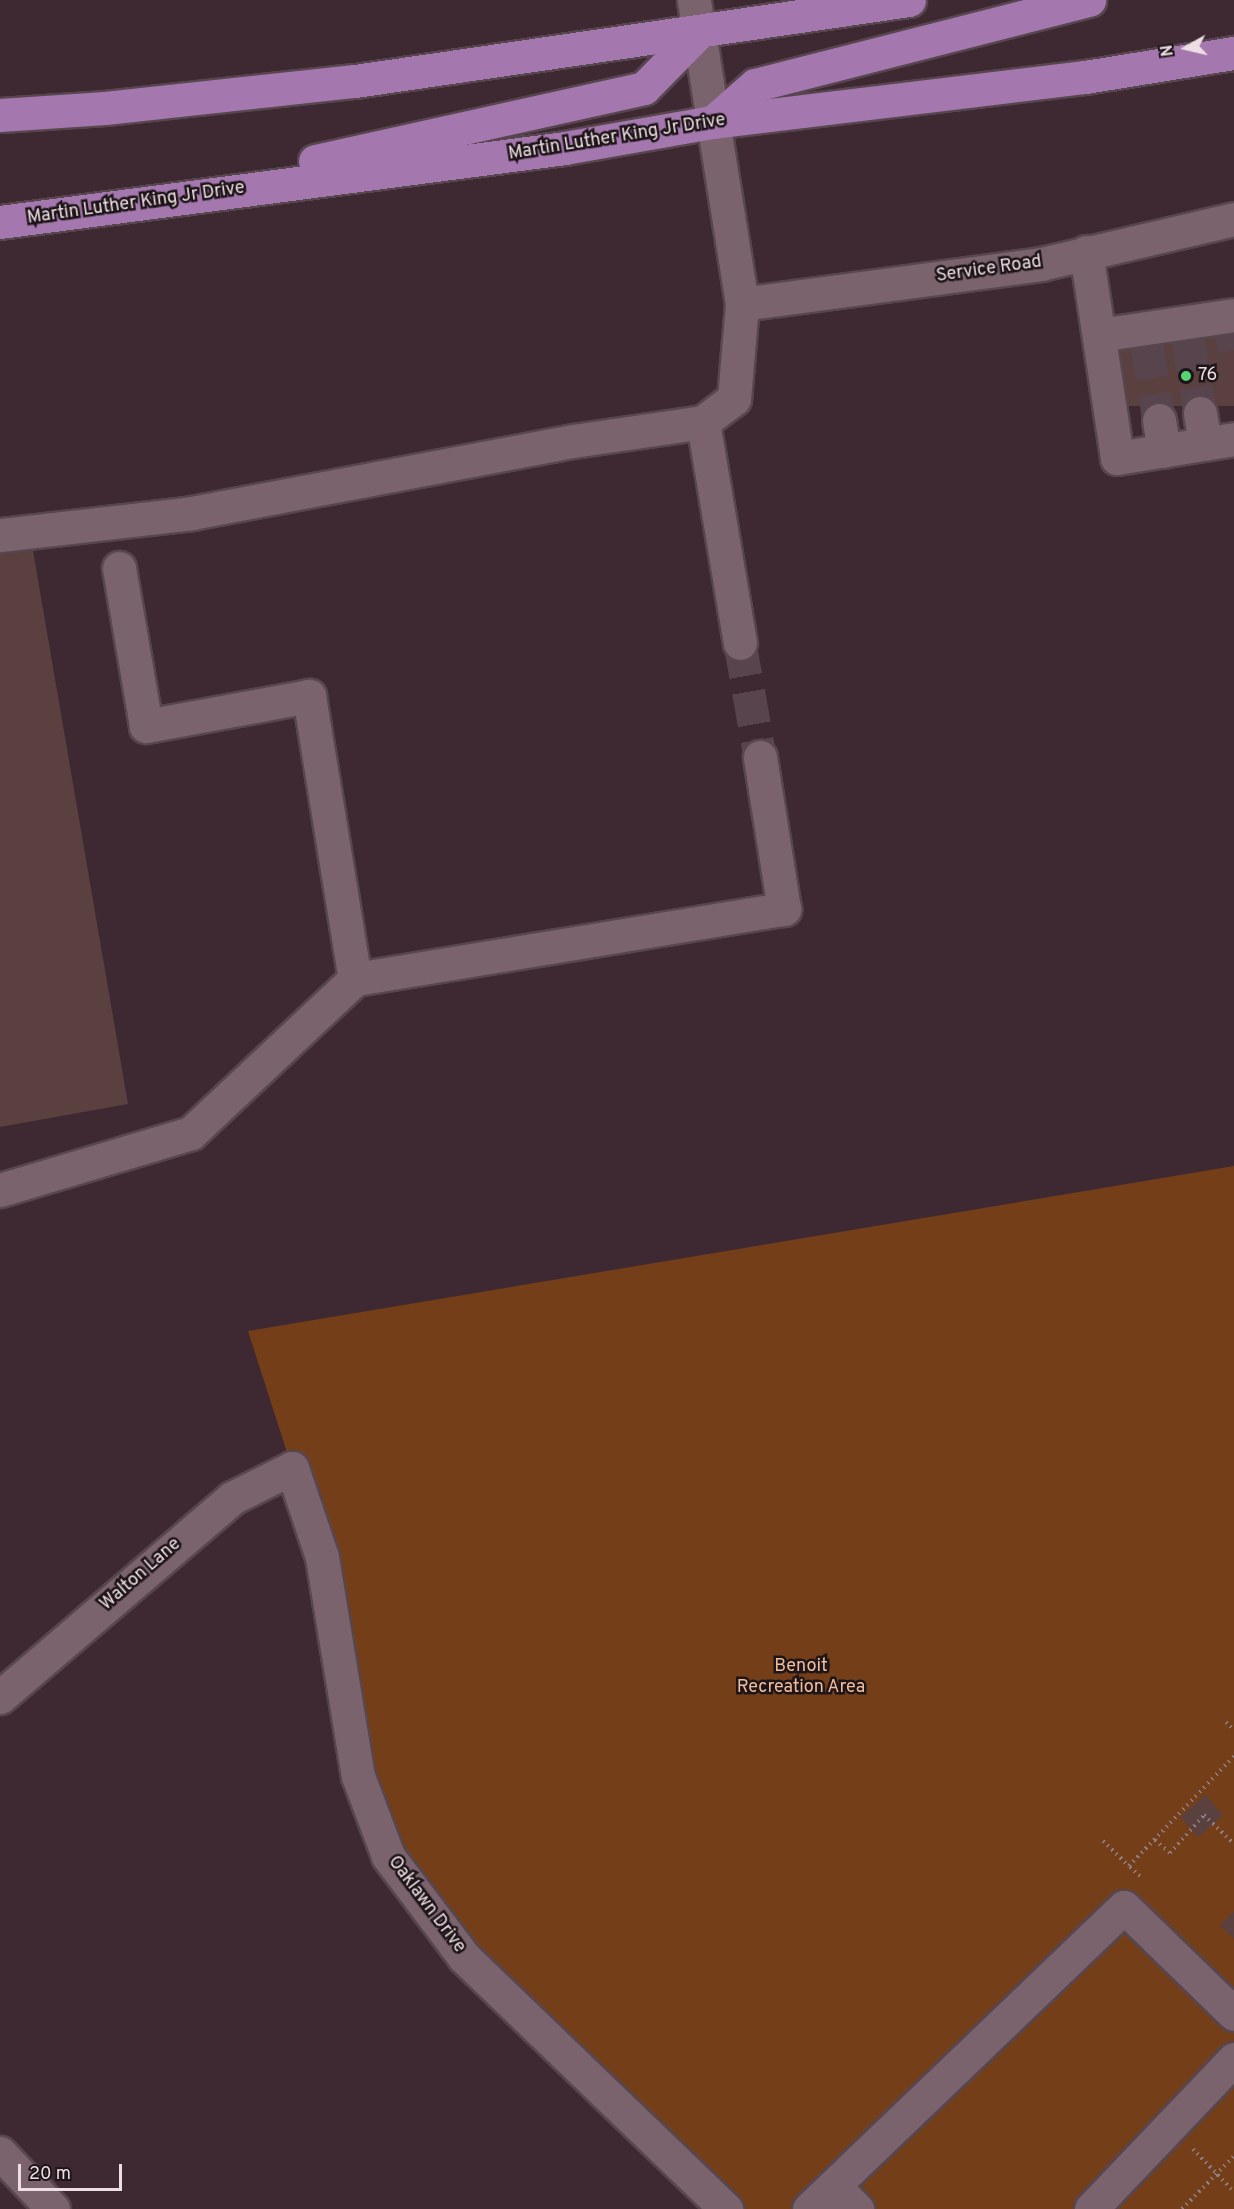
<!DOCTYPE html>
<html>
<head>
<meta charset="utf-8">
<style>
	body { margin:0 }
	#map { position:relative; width:1234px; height:2209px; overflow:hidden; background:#3e2932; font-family:Overpass,sans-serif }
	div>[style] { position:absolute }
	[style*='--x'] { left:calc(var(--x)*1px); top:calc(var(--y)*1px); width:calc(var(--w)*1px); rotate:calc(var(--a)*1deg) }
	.green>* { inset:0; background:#743f18 }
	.building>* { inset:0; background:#5a4140; transform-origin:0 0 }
	.minor-tunnel>* { height:33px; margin-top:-16.5px; transform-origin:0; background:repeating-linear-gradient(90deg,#58444d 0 33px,transparent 0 49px) }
	.path>* { height:4px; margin-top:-2px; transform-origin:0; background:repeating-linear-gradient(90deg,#907e85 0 1.5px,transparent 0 6px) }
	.roads { filter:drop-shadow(2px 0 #58464e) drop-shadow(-2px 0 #58464e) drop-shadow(0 2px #58464e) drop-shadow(0 -2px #58464e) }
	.minor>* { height:33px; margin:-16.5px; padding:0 16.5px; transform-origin:16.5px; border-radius:16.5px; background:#7b636d }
	.highway>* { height:33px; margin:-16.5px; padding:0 16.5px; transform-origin:16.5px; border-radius:16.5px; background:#a577af }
	.dots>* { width:16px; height:16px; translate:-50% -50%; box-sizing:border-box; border:3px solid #1e1519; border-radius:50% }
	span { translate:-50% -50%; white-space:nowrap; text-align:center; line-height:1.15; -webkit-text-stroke:5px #1e1519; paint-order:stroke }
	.street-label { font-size:18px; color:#ecdee3 }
	.poi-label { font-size:18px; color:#ecdee3 }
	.left { translate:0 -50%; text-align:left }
	.park-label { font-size:18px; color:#f3bd9b }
	.north { position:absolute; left:1156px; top:18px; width:60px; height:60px; -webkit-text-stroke:4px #1e1519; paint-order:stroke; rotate:262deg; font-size:16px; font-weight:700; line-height:24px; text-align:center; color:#ecdee3 }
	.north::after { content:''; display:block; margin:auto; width:21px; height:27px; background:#ecdee3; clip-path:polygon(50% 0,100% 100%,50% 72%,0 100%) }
	.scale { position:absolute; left:18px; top:2164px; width:104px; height:27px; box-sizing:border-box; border:3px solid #ecdee3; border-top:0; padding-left:8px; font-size:18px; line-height:21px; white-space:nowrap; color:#ecdee3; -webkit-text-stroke:4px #1e1519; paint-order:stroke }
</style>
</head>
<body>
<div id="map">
	<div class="green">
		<div style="clip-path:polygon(1234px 1166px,1234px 2209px,726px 2209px,388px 1856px,292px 1468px,248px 1331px)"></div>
	</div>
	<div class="building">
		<div style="left:1234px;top:331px;width:75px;height:123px;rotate:90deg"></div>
		<div style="clip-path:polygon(32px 545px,128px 1104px,0 1127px,0 551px)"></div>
		<div style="left:1205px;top:1795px;width:27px;height:33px;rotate:48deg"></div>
		<div style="clip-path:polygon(1234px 1911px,1234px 1939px,1220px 1925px)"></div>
	</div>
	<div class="minor-tunnel">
		<div style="--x:1231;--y:333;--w:17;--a:80"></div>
		<div style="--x:1188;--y:338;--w:76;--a:80.9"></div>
		<div style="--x:1147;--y:345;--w:76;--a:80.9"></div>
		<div style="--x:740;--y:643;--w:116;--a:80"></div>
	</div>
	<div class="path">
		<div style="--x:1226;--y:1722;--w:11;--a:45"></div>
		<div style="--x:1155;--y:1840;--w:20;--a:41"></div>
		<div style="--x:1170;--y:1853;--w:51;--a:-48.2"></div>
		<div style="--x:1204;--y:1815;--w:42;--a:44"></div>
		<div style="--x:1103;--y:1841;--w:36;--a:44"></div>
		<div style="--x:1140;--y:1876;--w:15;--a:-138"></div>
		<div style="--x:1129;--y:1866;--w:152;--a:-46.3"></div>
		<div style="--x:1193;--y:2149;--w:59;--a:46.4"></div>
		<div style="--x:1182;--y:2209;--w:74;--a:-45.5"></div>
	</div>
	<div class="roads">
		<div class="minor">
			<div style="--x:1086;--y:252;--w:208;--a:81.4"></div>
			<div style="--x:1117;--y:458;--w:119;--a:-9.2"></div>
			<div style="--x:742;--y:304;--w:302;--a:-7.6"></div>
			<div style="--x:1041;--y:264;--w:198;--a:-13.1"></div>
			<div style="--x:1099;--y:335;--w:136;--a:-8.4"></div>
			<div style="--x:1200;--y:413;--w:31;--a:81"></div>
			<div style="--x:1159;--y:420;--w:31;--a:81"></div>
			<div style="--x:703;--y:422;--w:224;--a:80.5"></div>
			<div style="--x:0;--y:535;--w:193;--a:-6.5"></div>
			<div style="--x:192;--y:513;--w:388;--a:-10.7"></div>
			<div style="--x:573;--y:441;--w:131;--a:-8.3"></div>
			<div style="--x:703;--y:422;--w:39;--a:-37"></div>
			<div style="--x:734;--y:399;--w:95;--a:-85.2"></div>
			<div style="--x:742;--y:304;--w:308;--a:-99"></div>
			<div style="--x:119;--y:568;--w:160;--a:80.3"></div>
			<div style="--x:146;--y:726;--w:166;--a:-10.4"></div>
			<div style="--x:309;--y:696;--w:287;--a:80.8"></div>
			<div style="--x:0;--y:1190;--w:199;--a:-16.6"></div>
			<div style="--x:191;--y:1133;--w:225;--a:-43.2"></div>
			<div style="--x:355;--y:979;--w:435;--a:-9.3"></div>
			<div style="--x:784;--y:909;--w:154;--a:-99"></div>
			<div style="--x:0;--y:1697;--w:306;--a:-40.6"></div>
			<div style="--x:232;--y:1498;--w:67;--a:-26.6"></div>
			<div style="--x:292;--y:1468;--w:94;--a:71.4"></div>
			<div style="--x:322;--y:1557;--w:222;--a:80.7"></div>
			<div style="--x:358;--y:1776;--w:85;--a:69.4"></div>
			<div style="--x:388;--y:1856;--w:126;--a:53"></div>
			<div style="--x:464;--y:1957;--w:364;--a:43.9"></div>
			<div style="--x:0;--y:2153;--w:77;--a:46.6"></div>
			<div style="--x:834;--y:2186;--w:33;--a:45"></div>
			<div style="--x:809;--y:2209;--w:436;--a:-43.8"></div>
			<div style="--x:1124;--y:1907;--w:153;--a:44.2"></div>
			<div style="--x:1091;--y:2209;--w:207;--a:-46.4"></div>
		</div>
		<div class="highway">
			<div style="--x:0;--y:115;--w:105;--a:-3.8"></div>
			<div style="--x:105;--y:108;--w:251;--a:-6.2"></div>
			<div style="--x:355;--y:81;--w:560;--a:-8.32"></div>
			<div style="--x:713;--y:122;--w:56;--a:-41.4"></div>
			<div style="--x:755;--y:85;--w:345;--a:-14.3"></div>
			<div style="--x:315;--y:161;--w:337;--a:-12.5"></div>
			<div style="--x:644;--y:88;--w:78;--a:-45.5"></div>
			<div style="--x:0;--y:222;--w:570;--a:-7.46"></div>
			<div style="--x:565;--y:148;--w:150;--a:-10"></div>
			<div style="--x:713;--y:122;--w:375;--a:-6.9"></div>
			<div style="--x:1085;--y:77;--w:151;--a:-9.2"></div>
		</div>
	</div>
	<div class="dots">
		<div style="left:1186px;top:376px;background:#57d570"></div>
	</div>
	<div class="street-label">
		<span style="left:617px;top:138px;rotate:-9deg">Martin Luther King Jr Drive</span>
		<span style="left:136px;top:204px;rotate:-8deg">Martin Luther King Jr Drive</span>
		<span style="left:989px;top:270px;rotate:-8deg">Service Road</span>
		<span style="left:141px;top:1575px;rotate:-41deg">Walton Lane</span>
		<span style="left:426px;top:1905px;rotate:53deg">Oaklawn Drive</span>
	</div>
	<div class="poi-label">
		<span class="left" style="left:1198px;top:376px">76</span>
	</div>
	<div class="park-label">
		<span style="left:801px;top:1678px">Benoit<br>Recreation Area</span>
	</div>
	<div class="north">N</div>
	<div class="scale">20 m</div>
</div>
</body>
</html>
